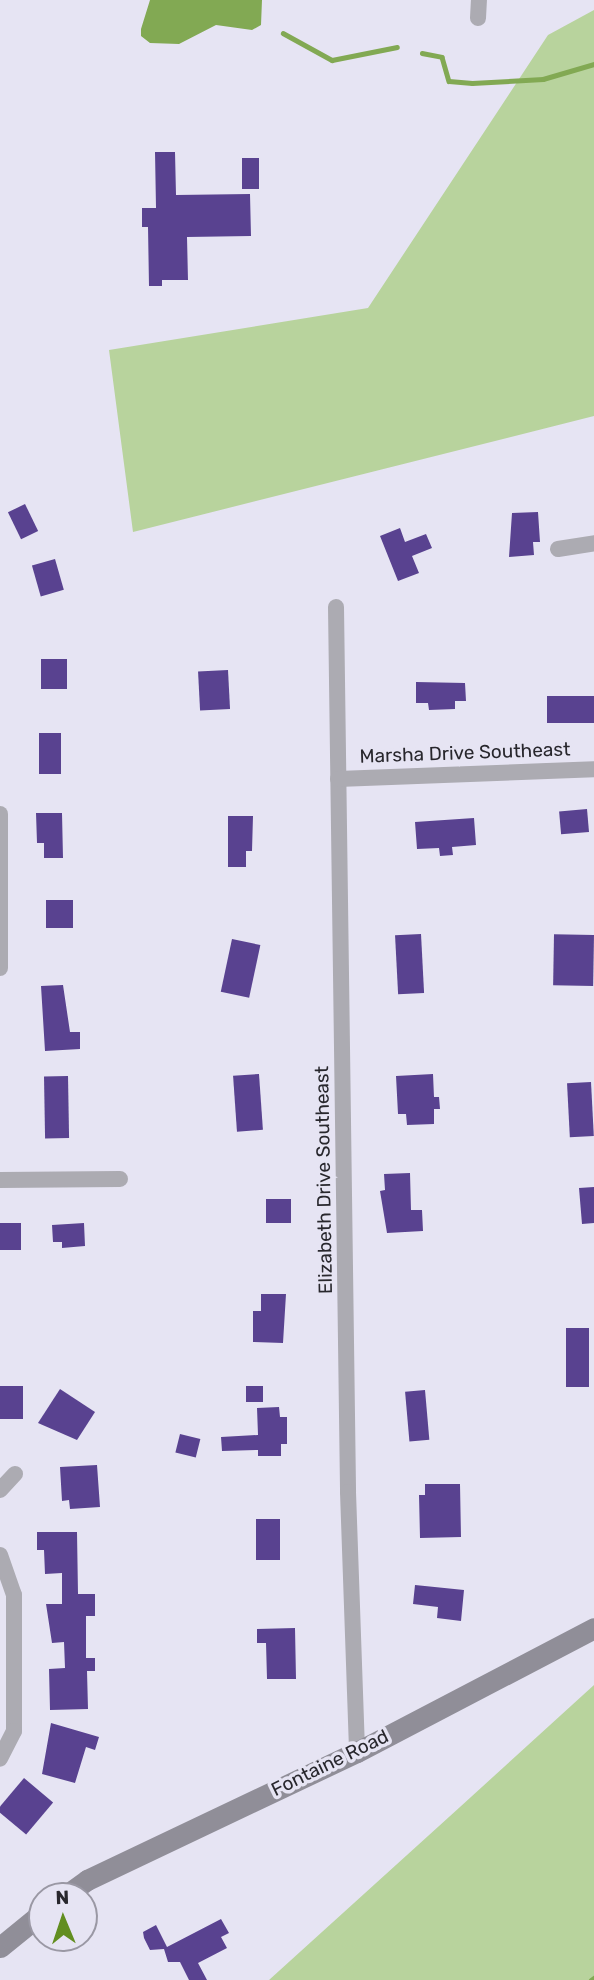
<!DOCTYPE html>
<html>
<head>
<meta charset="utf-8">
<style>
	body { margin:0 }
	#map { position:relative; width:594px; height:1980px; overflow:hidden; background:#e6e4f3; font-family:Rubik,sans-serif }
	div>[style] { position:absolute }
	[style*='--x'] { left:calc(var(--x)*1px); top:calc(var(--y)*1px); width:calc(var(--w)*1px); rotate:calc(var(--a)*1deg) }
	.green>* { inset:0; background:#b8d39d }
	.water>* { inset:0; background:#82a953 }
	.stream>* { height:4.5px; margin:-2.25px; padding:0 2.25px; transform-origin:2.25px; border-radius:2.25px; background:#82a953 }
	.building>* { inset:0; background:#594290; transform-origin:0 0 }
	.street>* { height:16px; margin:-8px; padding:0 8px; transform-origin:8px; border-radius:8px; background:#acabb2 }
	.secondary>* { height:21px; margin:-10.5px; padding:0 10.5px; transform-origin:10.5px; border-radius:10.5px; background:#908e98 }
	span { translate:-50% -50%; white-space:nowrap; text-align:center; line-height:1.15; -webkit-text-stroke:7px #e6e4f3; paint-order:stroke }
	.street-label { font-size:19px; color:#28272d }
	.north { position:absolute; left:28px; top:1882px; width:70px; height:70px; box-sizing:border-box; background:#e6e4f3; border:2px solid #9a98a4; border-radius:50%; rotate:358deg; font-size:19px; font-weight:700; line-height:28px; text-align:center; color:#28272d }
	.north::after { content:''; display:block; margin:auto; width:24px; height:32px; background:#628e20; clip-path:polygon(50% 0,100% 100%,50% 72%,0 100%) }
</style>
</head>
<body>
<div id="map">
	<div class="green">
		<div style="clip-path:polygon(594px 10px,594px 416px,133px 532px,109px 350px,368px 308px,548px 35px)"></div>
		<div style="clip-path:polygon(594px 1685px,594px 1980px,269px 1980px,460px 1807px)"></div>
	</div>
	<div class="water">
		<div style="clip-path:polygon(150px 0,262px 0,261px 25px,252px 30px,216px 25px,179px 44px,150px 43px,141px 36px,141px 29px)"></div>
	</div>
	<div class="stream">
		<div style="--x:283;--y:33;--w:56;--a:28.9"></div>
		<div style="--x:332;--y:60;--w:66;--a:-11.3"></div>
		<div style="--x:422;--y:53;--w:20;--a:11"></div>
		<div style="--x:442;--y:57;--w:25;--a:74"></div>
		<div style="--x:449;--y:81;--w:23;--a:5"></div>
		<div style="--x:472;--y:83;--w:71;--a:-3.2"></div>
		<div style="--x:543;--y:79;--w:53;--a:-16.4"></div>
		<div style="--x:591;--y:1980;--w:4;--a:-34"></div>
	</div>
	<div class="building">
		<div style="clip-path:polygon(155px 152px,175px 152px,176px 195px,250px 194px,251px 236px,187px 237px,188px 280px,162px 280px,162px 286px,149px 286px,148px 227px,142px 227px,142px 208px,156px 208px)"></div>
		<div style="left:242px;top:158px;width:17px;height:31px"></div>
		<div style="left:25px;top:504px;width:30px;height:19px;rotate:64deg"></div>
		<div style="clip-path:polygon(538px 512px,540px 542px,533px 542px,534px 555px,509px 557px,512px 513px)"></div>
		<div style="clip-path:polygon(400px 528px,405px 542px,426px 534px,432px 548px,412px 556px,419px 573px,398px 581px,380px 536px)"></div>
		<div style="left:55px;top:559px;width:32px;height:24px;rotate:74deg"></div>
		<div style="left:67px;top:659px;width:30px;height:26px;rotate:90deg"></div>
		<div style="left:228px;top:670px;width:39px;height:30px;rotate:87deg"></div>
		<div style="clip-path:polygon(416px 682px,465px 683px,466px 701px,455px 701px,455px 709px,429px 710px,428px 703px,416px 703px)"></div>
		<div style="left:547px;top:696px;width:47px;height:27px"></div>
		<div style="left:39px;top:733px;width:22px;height:41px"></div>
		<div style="left:587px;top:809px;width:23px;height:28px;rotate:85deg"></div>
		<div style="clip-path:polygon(36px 813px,62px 813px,63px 858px,44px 858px,44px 843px,37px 843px)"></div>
		<div style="clip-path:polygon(228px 816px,253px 816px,252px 851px,246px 851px,246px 867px,228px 867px)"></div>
		<div style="clip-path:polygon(474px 818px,476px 845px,452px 847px,453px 855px,440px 856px,439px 848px,417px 849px,415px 822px)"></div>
		<div style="left:46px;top:900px;width:27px;height:28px"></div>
		<div style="left:421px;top:934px;width:59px;height:26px;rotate:87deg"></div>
		<div style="left:594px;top:935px;width:51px;height:40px;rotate:91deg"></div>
		<div style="left:232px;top:939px;width:29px;height:54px;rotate:12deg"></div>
		<div style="clip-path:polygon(63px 985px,70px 1032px,80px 1032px,80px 1049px,45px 1051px,41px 986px)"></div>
		<div style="left:259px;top:1074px;width:56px;height:26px;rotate:86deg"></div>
		<div style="clip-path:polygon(433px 1074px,434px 1097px,439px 1097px,440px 1109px,434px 1109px,434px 1124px,407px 1125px,406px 1114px,398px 1114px,396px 1076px)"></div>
		<div style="left:68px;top:1076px;width:62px;height:24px;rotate:89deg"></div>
		<div style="left:591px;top:1082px;width:54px;height:24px;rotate:87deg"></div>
		<div style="clip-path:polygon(410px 1173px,411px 1210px,422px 1210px,423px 1231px,387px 1233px,380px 1191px,385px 1190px,384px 1174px)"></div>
		<div style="clip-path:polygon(594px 1187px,594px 1223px,582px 1224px,579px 1188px)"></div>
		<div style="left:291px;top:1199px;width:24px;height:25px;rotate:90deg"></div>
		<div style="left:0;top:1223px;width:21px;height:27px"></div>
		<div style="clip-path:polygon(84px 1223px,85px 1246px,62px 1248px,62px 1242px,53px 1242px,52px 1225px)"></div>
		<div style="clip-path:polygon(261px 1294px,286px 1294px,283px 1343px,253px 1342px,253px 1311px,261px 1311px)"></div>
		<div style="left:566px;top:1328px;width:23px;height:59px"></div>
		<div style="left:0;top:1386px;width:23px;height:33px"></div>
		<div style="left:246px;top:1386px;width:17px;height:16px"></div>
		<div style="clip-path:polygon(60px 1389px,95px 1412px,77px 1440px,38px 1423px)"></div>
		<div style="left:425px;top:1390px;width:50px;height:20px;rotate:85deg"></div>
		<div style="clip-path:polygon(279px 1407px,280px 1417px,287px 1417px,287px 1444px,281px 1444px,281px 1456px,258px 1456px,258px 1450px,222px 1451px,221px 1437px,258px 1435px,257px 1408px)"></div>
		<div style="left:180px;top:1434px;width:21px;height:19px;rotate:14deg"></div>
		<div style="clip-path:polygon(97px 1465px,100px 1507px,70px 1509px,69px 1500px,62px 1501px,60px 1467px)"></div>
		<div style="clip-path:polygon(425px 1484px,460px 1484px,461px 1537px,420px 1538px,419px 1495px,425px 1495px)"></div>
		<div style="left:256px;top:1519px;width:24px;height:41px"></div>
		<div style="clip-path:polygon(37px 1532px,77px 1532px,78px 1594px,95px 1594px,95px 1616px,86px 1616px,86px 1658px,95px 1658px,95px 1671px,87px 1671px,88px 1709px,50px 1710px,49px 1669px,65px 1668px,64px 1642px,52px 1643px,46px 1604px,62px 1604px,62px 1573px,45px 1574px,44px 1550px,37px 1550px)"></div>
		<div style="clip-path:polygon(415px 1585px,464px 1590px,461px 1621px,437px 1618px,438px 1607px,413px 1604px)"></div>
		<div style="clip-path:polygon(295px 1628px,296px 1679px,267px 1679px,266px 1643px,257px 1643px,257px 1629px)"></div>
		<div style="clip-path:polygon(51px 1723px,99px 1737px,95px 1750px,86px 1747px,75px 1783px,42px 1774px)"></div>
		<div style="left:24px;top:1778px;width:38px;height:42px;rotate:40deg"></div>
		<div style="clip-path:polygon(221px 1919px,229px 1933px,221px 1937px,227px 1948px,198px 1963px,207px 1980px,189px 1980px,180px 1962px,168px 1962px,164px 1949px,150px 1950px,144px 1938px,143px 1932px,156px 1925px,167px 1947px)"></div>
	</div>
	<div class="street">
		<div style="--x:478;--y:18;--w:18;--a:-87"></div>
		<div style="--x:558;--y:549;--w:36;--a:-9"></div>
		<div style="--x:336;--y:607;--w:885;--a:89.22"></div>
		<div style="--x:348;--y:1492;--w:260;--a:88"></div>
		<div style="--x:338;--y:779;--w:256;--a:-2.2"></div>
		<div style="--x:0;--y:814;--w:154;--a:90"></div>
		<div style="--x:0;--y:1180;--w:120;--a:-0.5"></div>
		<div style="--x:0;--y:1490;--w:22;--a:-47"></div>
		<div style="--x:0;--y:1555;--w:42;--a:70.7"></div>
		<div style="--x:14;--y:1595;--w:136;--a:90"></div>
		<div style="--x:14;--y:1731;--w:31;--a:117"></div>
	</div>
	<div class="secondary">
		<div style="--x:65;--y:1896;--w:27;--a:-36"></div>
		<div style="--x:87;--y:1880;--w:299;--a:-25.4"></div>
		<div style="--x:357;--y:1752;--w:267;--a:-27.6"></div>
		<div style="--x:0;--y:1947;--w:54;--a:-39"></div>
	</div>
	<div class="street-label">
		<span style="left:465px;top:753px;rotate:-2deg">Marsha Drive Southeast</span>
		<span style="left:324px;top:1180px;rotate:-91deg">Elizabeth Drive Southeast</span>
		<span style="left:330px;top:1763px;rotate:-26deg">Fontaine Road</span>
	</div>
	<div class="north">N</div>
</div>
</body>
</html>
